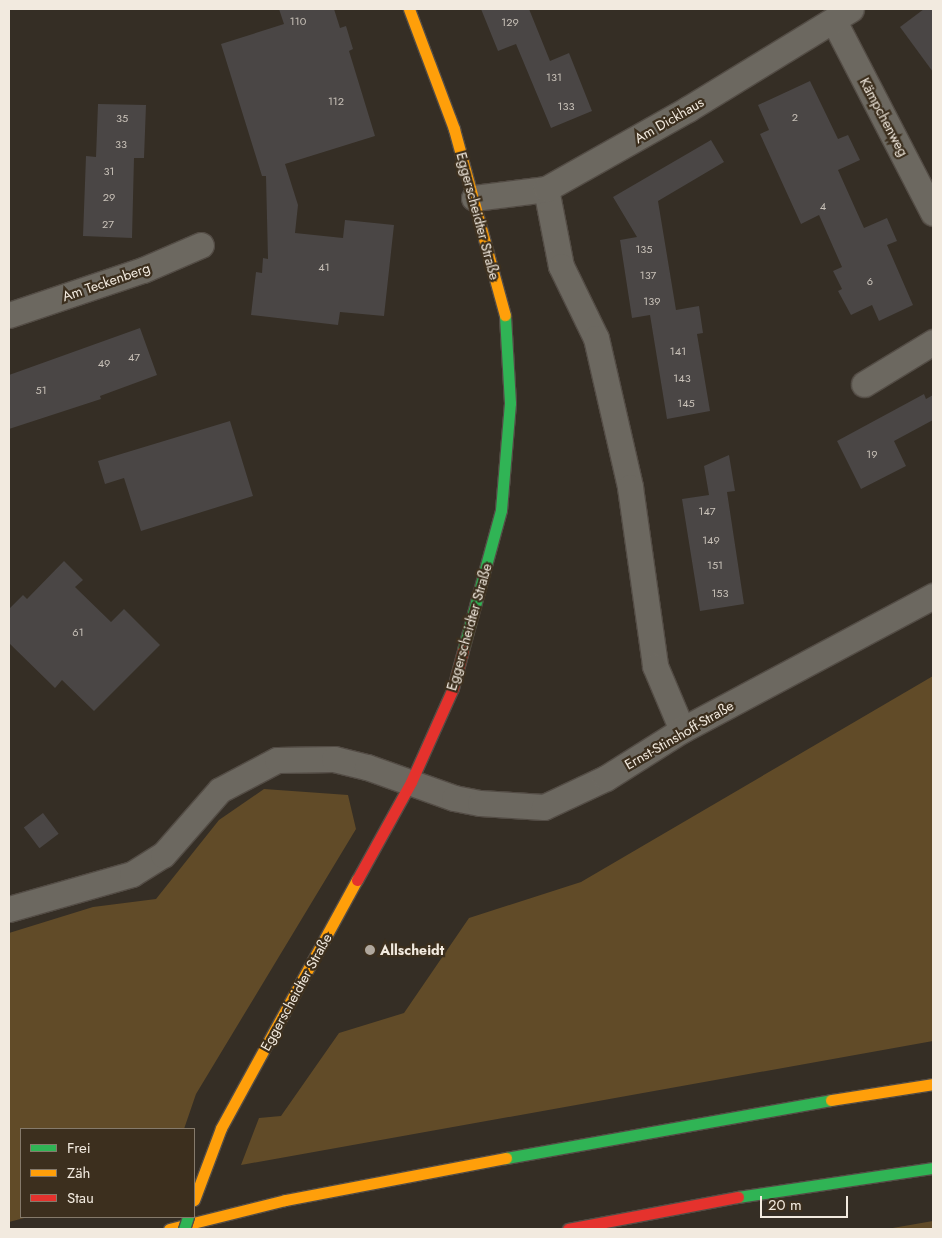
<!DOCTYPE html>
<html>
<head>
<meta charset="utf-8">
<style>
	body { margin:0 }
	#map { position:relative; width:942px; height:1238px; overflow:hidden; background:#352e25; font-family:Jost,sans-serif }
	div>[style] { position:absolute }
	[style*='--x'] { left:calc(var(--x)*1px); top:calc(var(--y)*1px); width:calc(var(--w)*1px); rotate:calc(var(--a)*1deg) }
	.green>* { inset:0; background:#614b28 }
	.building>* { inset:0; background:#4a4645; transform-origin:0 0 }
	.roads { filter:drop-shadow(1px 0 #534c45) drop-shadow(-1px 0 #534c45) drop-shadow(0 1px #534c45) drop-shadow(0 -1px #534c45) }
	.street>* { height:25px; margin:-12.5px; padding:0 12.5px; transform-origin:12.5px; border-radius:12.5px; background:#6c6860 }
	.fast>* { height:11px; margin:-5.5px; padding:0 5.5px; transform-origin:5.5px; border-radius:5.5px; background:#30b455 }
	.slow>* { height:11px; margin:-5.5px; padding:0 5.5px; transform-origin:5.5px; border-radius:5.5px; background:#ff9f0a }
	.jam>* { height:11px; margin:-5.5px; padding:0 5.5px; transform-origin:5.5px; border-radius:5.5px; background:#e5322d }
	.bridges { filter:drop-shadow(1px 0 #534c45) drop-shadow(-1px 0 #534c45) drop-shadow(0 1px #534c45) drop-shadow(0 -1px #534c45) }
	.fast-bridge>* { height:11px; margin:-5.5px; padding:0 5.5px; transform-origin:5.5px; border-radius:5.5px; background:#30b455 }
	.dots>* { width:14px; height:14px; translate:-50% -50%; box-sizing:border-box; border:2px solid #3c2f1e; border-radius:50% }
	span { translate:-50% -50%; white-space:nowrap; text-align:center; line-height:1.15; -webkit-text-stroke:4.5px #3c2f1e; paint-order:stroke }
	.number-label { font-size:11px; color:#c8c1b8 }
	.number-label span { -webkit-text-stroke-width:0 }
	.street-label { font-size:14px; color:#f2eadf }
	.poi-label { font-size:14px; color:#f2eadf; font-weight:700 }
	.left { translate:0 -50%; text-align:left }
	.frame { position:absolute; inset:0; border:10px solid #f2eadf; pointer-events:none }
	.legend { position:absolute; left:20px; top:1128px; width:175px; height:90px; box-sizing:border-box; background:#3c2f1e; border:1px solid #857a6b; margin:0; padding:6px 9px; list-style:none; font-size:15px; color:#f2eadf }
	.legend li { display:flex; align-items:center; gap:10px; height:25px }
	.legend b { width:25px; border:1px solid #857a6b }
	.scale { position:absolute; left:760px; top:1196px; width:88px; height:22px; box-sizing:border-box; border:2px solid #f2eadf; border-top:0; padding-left:6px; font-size:15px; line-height:18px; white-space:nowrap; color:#f2eadf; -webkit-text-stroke:4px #3c2f1e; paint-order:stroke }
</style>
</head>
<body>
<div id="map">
	<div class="green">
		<div style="clip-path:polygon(933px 676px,933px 1041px,241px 1165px,259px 1118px,281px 1116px,339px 1033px,404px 1013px,469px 918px,581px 882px)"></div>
		<div style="clip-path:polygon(264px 789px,348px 795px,356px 829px,196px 1094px,184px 1129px,21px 1129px,21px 1217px,28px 1217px,9px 1222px,9px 933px,93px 907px,156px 899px,219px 820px)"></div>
		<div style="clip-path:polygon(933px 1221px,933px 1229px,887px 1229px)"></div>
	</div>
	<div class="building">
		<div style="clip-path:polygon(279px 9px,334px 9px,340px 28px,346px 26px,353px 49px,349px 51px,375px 136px,285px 164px,298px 205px,295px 233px,343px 238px,345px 220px,394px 225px,384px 316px,340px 312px,338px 325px,251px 315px,256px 272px,262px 273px,263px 258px,268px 259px,266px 176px,262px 176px,221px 44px,284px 24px)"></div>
		<div style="clip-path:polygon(481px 9px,529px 9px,550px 61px,569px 53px,592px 111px,551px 128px,516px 44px,498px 51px)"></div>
		<div style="clip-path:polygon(924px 9px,933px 9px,933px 72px,900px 27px)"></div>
		<div style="clip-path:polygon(810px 81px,838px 139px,848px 135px,860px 160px,838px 170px,864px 228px,887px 218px,897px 241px,887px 245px,913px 305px,879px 321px,872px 305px,851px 315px,838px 291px,842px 289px,833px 271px,842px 267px,819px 215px,801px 224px,760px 134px,769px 130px,758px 105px)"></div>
		<div style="clip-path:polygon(98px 104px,146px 105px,144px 158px,134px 158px,132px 238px,83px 236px,86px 156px,96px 157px)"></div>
		<div style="clip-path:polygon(711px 140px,724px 162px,658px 201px,676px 310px,699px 306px,703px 333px,697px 334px,710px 411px,667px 419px,650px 315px,632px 318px,620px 240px,637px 237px,613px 197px)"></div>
		<div style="clip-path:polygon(140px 328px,157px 375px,100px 396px,101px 399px,9px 429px,9px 375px)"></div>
		<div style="clip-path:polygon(924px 394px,926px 399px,933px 395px,933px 420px,894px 441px,906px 466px,861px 489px,837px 441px)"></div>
		<div style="clip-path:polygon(230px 421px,253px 496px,141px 531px,124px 478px,105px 484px,98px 461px)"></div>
		<div style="clip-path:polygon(729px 455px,735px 491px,727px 492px,744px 604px,700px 611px,682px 499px,709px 495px,704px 466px)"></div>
		<div style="clip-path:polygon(64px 561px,83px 580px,75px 587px,111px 622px,124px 609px,160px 645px,94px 711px,62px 680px,55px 688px,9px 643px,9px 609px,23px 595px,27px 599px)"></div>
		<div style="left:43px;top:813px;width:26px;height:24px;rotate:53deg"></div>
	</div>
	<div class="roads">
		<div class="street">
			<div style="--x:834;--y:21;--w:216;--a:62.7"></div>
			<div style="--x:546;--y:189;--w:78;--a:79"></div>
			<div style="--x:561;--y:266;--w:80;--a:64.1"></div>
			<div style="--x:596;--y:338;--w:153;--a:77.1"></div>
			<div style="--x:630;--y:487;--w:181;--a:82"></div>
			<div style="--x:655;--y:666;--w:69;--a:67.1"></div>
			<div style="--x:474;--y:198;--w:73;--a:-7.1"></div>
			<div style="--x:546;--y:189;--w:163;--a:-29.4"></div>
			<div style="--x:688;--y:109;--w:191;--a:-31.5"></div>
			<div style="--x:9;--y:315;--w:141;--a:-18.6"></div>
			<div style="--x:143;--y:270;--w:63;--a:-23.3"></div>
			<div style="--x:864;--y:384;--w:81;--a:-31.3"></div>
			<div style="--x:9;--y:909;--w:128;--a:-15.9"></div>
			<div style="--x:132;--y:874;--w:36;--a:-32"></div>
			<div style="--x:163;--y:855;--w:86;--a:-48.8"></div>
			<div style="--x:220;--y:790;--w:64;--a:-27.8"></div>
			<div style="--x:277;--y:760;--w:57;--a:-1"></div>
			<div style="--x:334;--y:759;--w:34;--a:14"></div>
			<div style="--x:367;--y:767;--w:92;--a:19.6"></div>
			<div style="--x:454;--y:798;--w:26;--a:11"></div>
			<div style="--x:480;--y:803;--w:64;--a:3.6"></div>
			<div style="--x:544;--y:807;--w:68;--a:-25.1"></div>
			<div style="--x:606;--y:778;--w:90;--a:-32.3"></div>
			<div style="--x:682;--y:730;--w:285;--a:-28.1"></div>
		</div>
		<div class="fast">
			<div style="--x:463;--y:650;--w:145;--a:-74.8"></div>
			<div style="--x:501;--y:510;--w:107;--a:-85.2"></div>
			<div style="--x:510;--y:403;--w:88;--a:-93.3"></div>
			<div style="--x:506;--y:1158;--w:330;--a:-10.1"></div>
			<div style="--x:738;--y:1197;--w:197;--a:-8.5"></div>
		</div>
		<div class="slow">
			<div style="--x:409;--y:9;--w:128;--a:69.4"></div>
			<div style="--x:454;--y:129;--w:193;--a:74.7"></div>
			<div style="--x:831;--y:1100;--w:103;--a:-8.9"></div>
			<div style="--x:194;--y:1200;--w:77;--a:-69.4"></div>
			<div style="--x:221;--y:1128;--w:283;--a:-61.3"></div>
			<div style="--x:169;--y:1229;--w:120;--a:-14"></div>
			<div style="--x:285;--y:1200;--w:225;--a:-10.8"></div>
		</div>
		<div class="jam">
			<div style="--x:357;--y:880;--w:112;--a:-61.1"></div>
			<div style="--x:411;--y:782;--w:103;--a:-65.9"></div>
			<div style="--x:453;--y:688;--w:39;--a:-75"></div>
			<div style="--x:568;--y:1229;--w:173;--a:-10.7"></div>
		</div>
	</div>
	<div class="bridges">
		<div class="fast-bridge">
			<div style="--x:184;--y:1229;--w:13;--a:-72"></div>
		</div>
	</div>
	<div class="dots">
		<div style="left:370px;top:950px;background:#b0a89e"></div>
	</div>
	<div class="number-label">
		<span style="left:298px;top:21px">110</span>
		<span style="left:510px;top:22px">129</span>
		<span style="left:554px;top:77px">131</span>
		<span style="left:336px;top:101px">112</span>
		<span style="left:566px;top:106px">133</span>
		<span style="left:795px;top:117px">2</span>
		<span style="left:122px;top:118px">35</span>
		<span style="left:121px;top:144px">33</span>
		<span style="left:109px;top:171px">31</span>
		<span style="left:109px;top:197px">29</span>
		<span style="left:823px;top:206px">4</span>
		<span style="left:108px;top:224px">27</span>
		<span style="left:644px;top:249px">135</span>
		<span style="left:324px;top:267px">41</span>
		<span style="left:648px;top:275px">137</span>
		<span style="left:870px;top:281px">6</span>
		<span style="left:652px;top:301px">139</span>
		<span style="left:678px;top:351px">141</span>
		<span style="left:134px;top:357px">47</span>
		<span style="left:104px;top:363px">49</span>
		<span style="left:682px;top:378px">143</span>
		<span style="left:41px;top:390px">51</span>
		<span style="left:686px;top:403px">145</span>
		<span style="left:872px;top:454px">19</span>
		<span style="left:707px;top:511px">147</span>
		<span style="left:711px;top:540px">149</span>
		<span style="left:715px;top:565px">151</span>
		<span style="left:720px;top:593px">153</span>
		<span style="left:78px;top:632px">61</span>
	</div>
	<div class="street-label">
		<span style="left:884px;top:117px;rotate:62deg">Kämpchenweg</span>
		<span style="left:669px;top:120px;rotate:-30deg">Am Dickhaus</span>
		<span style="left:478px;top:216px;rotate:75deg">Eggerscheidter Straße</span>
		<span style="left:106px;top:282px;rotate:-19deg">Am Teckenberg</span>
		<span style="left:469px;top:627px;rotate:-74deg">Eggerscheidter Straße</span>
		<span style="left:679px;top:735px;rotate:-30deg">Ernst-Stinshoff-Straße</span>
		<span style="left:296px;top:992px;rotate:-61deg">Eggerscheidter Straße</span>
	</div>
	<div class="poi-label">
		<span class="left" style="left:380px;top:950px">Allscheidt</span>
	</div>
	<div class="frame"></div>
	<ul class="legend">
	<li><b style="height:6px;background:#30b455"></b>Frei</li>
	<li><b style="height:6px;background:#ff9f0a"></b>Zäh</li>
	<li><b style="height:6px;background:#e5322d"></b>Stau</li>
	</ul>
	<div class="scale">20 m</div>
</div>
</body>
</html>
